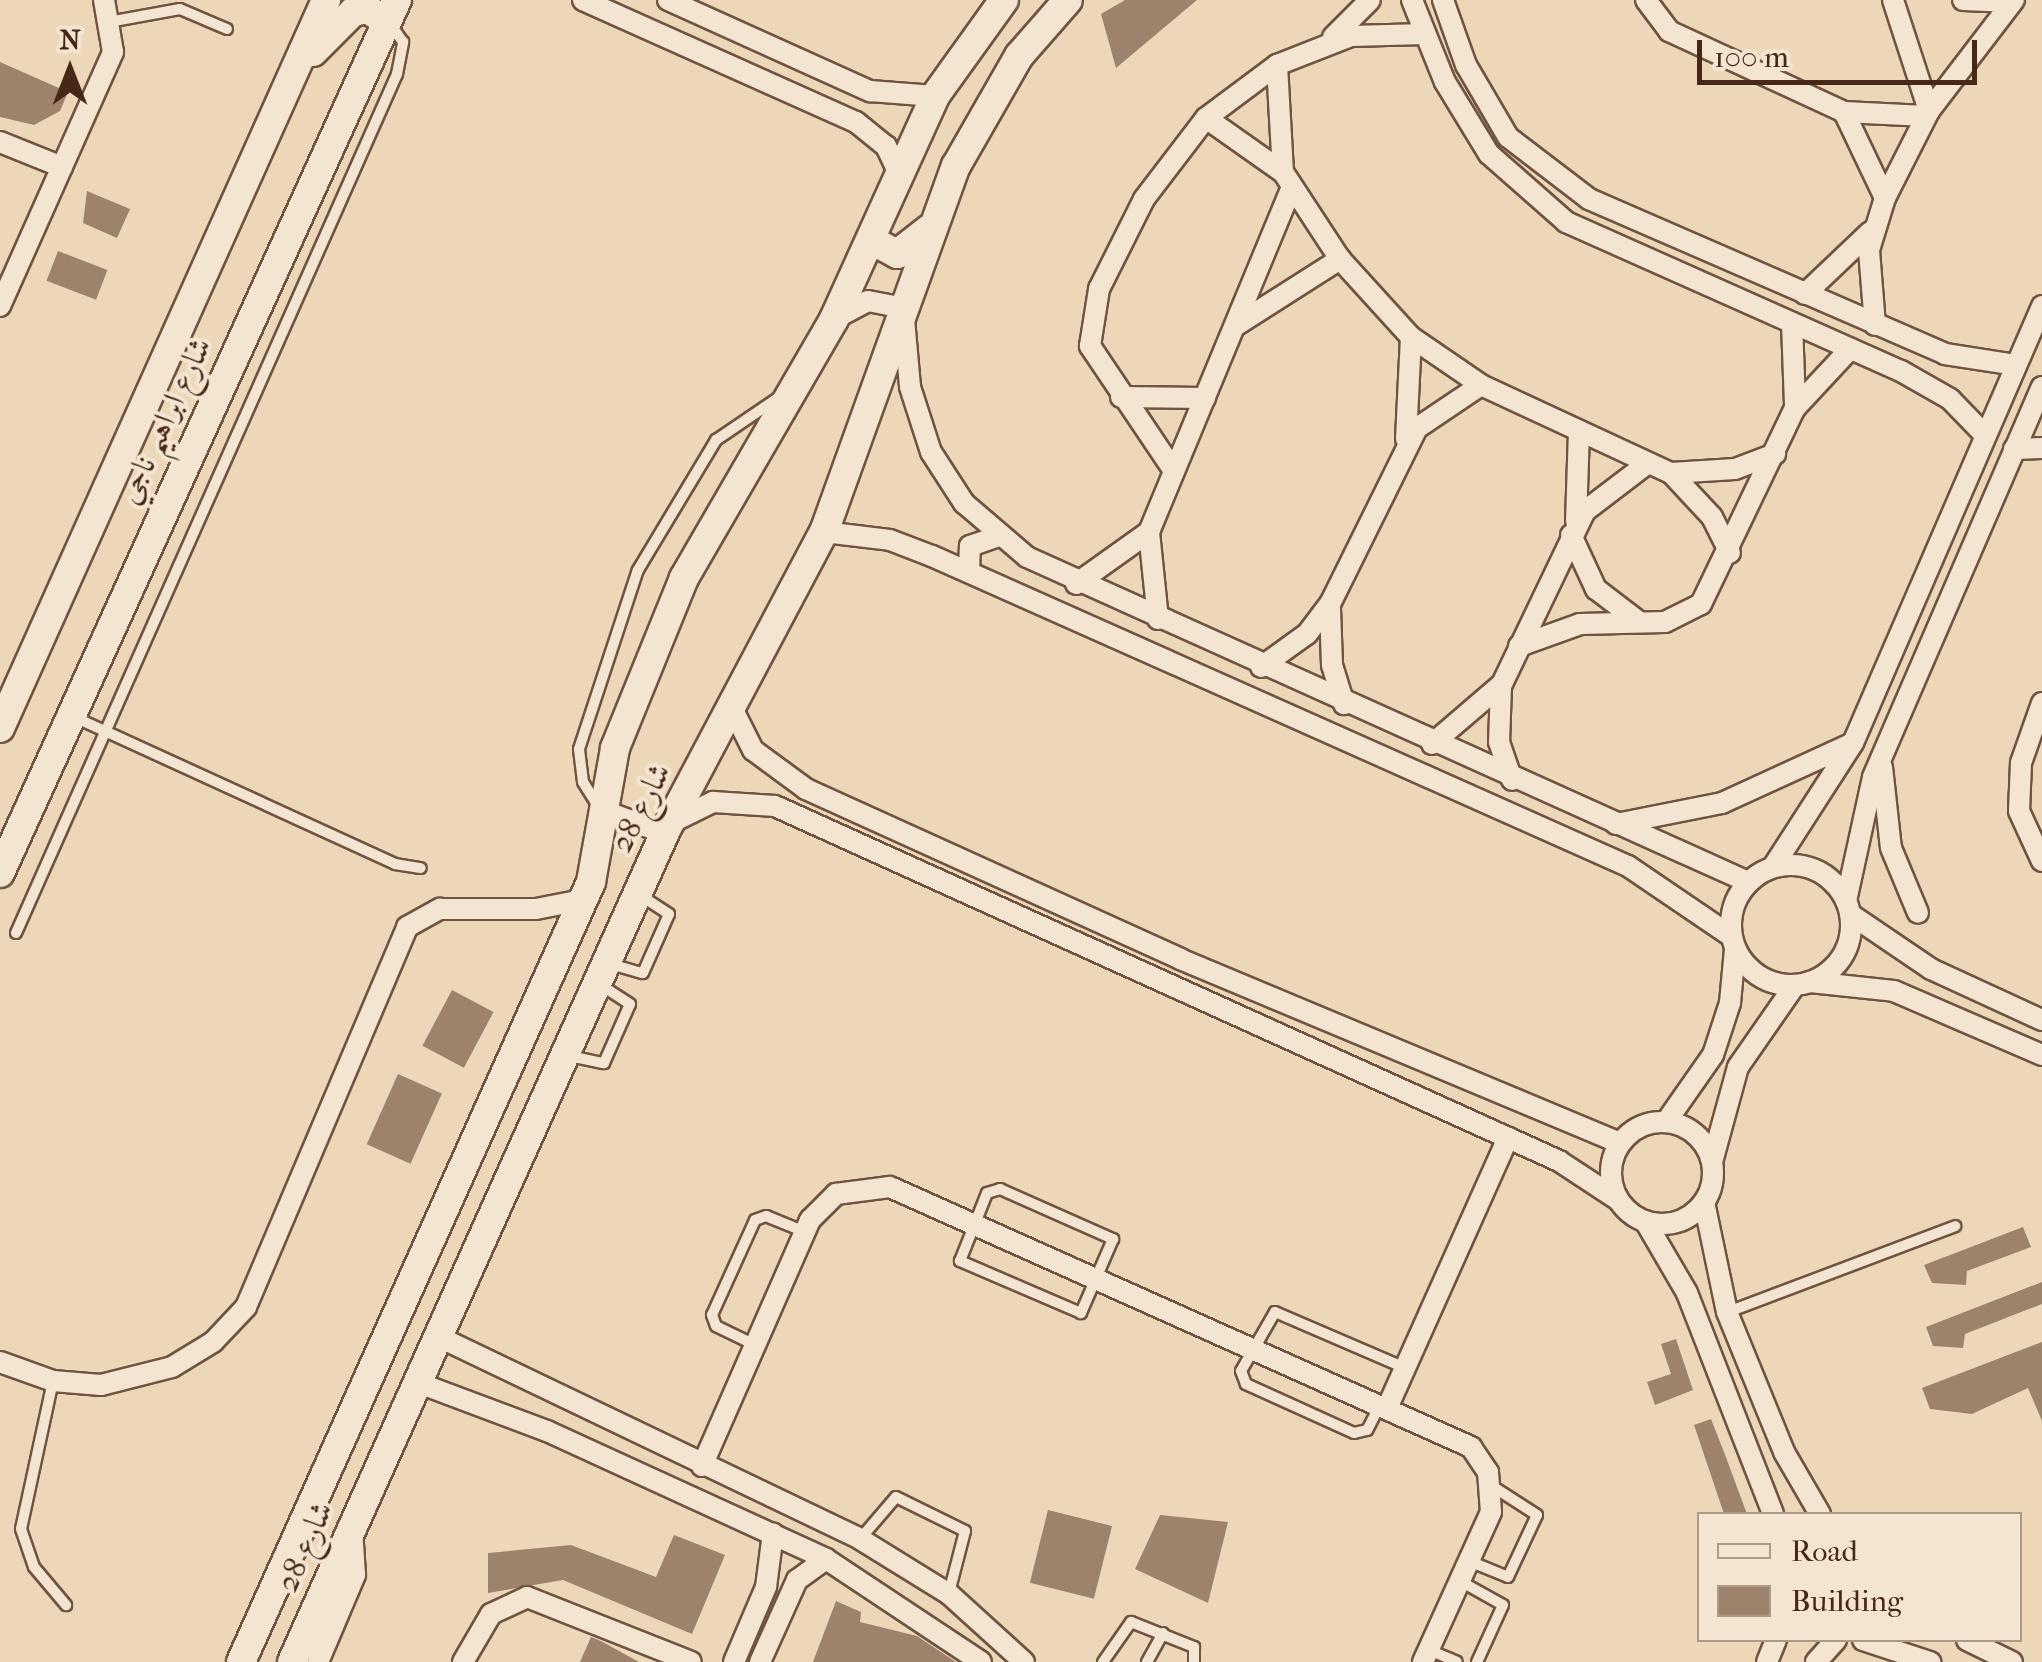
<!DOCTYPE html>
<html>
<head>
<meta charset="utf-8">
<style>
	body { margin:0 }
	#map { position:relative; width:2042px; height:1662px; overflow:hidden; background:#edd7b9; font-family:"IM FELL French Canon",Amiri,serif }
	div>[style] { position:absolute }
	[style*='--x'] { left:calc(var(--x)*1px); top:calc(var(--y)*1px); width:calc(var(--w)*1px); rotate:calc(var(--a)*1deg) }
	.building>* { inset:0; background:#9d836b; transform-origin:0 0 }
	.roads { filter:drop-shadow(2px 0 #705340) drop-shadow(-2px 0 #705340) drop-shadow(0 2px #705340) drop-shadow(0 -2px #705340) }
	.lane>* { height:10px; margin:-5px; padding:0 5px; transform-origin:5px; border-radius:5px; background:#f3e5d2 }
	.street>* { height:20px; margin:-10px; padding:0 10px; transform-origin:10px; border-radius:10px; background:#f3e5d2 }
	.street>.ring { margin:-10px; padding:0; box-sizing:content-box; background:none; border:20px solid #f3e5d2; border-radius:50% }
	.secondary>* { height:28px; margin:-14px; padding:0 14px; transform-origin:14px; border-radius:14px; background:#f3e5d2 }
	span { translate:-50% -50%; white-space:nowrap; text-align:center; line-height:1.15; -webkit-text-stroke:8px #f3e5d2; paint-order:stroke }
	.street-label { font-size:32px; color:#472717 }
	.legend { position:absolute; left:1697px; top:1512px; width:325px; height:130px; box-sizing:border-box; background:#f3e5d2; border:2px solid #ae9987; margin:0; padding:12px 18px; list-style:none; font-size:30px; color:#472717 }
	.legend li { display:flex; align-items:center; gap:20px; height:50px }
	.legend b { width:50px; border:2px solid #ae9987 }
	.north { position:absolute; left:20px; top:20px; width:100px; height:100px; -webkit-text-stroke:8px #f3e5d2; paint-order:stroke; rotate:0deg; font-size:28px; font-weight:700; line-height:40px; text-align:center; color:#472717 }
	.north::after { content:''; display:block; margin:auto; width:35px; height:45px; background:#472717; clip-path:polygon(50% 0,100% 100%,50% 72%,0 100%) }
	.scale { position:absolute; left:1697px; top:40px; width:280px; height:45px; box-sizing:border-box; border:5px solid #472717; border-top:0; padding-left:12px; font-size:30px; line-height:35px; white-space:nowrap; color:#472717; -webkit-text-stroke:8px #f3e5d2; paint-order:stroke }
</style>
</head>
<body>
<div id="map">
	<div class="building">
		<div style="clip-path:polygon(1125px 0,1197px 0,1116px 68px,1101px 14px)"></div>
		<div style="clip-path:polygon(0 62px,68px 92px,60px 111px,34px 125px,0 117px)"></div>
		<div style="clip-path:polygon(87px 191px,130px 209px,117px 238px,83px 223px)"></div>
		<div style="left:58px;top:251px;width:53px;height:32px;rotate:21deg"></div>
		<div style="left:452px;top:990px;width:47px;height:63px;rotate:28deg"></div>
		<div style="left:398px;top:1074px;width:48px;height:77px;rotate:24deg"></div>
		<div style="clip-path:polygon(2023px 1227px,2031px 1247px,1967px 1271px,1966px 1285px,1932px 1283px,1924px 1265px)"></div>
		<div style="clip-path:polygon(2042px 1282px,2042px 1304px,1965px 1334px,1963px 1348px,1933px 1346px,1926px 1327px)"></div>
		<div style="clip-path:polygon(1676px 1339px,1693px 1390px,1655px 1405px,1647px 1382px,1671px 1374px,1661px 1344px)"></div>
		<div style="clip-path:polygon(2042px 1342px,2042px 1421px,2028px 1388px,1972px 1414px,1930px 1409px,1922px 1388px)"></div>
		<div style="clip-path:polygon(1711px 1419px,1724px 1452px,1747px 1514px,1724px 1514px,1694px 1425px)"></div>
		<div style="left:1048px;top:1510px;width:66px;height:75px;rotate:14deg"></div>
		<div style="clip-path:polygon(1160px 1515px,1228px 1522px,1208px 1603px,1135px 1569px)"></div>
		<div style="clip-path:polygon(674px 1535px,725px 1555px,692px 1634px,563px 1580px,488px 1593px,488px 1553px,571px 1545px,656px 1577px)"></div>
		<div style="clip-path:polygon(836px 1601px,861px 1612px,860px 1622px,917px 1636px,956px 1662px,813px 1662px)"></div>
		<div style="clip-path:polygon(591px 1637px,601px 1641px,639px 1662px,580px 1662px)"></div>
	</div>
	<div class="roads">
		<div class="lane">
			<div style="--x:114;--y:21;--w:67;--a:-10.3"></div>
			<div style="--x:180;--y:9;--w:51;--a:23.1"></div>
			<div style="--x:72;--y:716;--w:355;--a:24.6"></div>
			<div style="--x:395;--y:864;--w:26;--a:9"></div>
			<div style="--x:598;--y:806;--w:28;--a:-122"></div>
			<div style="--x:583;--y:782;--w:33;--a:-97"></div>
			<div style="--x:579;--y:749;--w:188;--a:-71.8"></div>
			<div style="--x:638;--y:570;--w:152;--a:-59"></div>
			<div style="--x:716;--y:440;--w:78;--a:-34.1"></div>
			<div style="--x:16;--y:933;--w:940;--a:-66.08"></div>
			<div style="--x:397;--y:74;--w:33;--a:-79"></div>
			<div style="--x:403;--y:42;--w:21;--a:-125"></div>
			<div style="--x:607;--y:963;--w:37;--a:16"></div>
			<div style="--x:643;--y:973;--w:64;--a:-66.2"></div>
			<div style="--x:669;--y:914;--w:33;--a:-147"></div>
			<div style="--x:565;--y:1055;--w:40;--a:12"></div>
			<div style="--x:604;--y:1063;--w:64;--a:-66.2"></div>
			<div style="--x:630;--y:1004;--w:37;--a:-147"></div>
			<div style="--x:1000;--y:1189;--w:124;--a:23.9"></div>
			<div style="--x:1113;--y:1239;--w:81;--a:113.4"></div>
			<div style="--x:1081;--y:1313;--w:132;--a:-156.7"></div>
			<div style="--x:960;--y:1261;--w:73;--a:-68.3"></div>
			<div style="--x:987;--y:1193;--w:14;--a:-17"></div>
			<div style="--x:1728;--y:1312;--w:243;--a:-20.7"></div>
			<div style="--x:755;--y:1345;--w:43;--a:-154"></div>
			<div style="--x:716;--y:1326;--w:12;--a:-110"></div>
			<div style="--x:712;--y:1315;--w:104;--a:-65.6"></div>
			<div style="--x:755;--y:1220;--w:12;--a:-20"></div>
			<div style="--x:766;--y:1216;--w:42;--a:22.3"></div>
			<div style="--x:53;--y:1381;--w:151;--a:102.2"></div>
			<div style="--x:21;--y:1529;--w:40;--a:71.1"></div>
			<div style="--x:34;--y:1567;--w:50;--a:49.9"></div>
			<div style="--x:1381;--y:1403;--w:30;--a:117"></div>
			<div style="--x:1367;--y:1430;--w:13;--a:167"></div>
			<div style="--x:1354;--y:1433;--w:119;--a:-155.6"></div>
			<div style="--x:1246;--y:1384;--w:14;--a:-111"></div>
			<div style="--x:1241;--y:1371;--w:68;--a:-60"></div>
			<div style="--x:1275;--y:1312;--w:142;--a:23.3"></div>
			<div style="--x:860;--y:1539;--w:55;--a:-49.4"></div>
			<div style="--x:896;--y:1497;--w:77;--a:26.2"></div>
			<div style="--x:965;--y:1531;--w:64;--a:104.5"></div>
			<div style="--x:1469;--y:1561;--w:42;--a:22.3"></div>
			<div style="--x:1508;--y:1577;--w:68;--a:-64.9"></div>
			<div style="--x:1537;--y:1515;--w:54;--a:-147.2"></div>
			<div style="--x:1460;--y:1581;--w:49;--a:29.2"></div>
			<div style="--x:1503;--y:1605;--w:63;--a:114.5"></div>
			<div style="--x:1429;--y:1650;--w:30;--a:23"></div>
			<div style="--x:1103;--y:1662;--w:49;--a:-55"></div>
			<div style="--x:1131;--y:1622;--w:68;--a:21.6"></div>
			<div style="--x:1194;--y:1647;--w:15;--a:90"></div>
			<div style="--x:1147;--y:1662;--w:33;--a:-61"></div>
		</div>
		<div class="street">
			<div style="--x:583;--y:0;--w:299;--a:24.1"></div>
			<div style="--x:856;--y:122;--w:38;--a:39"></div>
			<div style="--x:886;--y:146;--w:26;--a:65"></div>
			<div style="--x:668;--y:0;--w:222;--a:24.3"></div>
			<div style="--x:870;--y:91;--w:65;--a:4.4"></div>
			<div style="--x:1412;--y:0;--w:88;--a:68.1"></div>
			<div style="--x:1445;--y:82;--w:84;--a:58.6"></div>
			<div style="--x:1489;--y:154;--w:103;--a:41.4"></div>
			<div style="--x:1566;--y:222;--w:367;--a:24"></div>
			<div style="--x:1901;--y:371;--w:56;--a:29.7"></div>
			<div style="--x:1950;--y:399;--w:47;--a:45.9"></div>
			<div style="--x:1443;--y:0;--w:69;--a:70.5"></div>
			<div style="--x:1466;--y:65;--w:83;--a:59.7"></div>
			<div style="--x:1508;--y:137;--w:102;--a:37.4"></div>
			<div style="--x:1589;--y:199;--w:388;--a:23.5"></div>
			<div style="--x:1945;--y:354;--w:71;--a:8.9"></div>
			<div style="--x:1646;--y:0;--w:39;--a:53"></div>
			<div style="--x:1669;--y:31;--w:193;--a:24.8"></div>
			<div style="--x:1844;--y:112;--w:82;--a:2.8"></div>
			<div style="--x:1893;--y:0;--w:117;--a:72"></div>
			<div style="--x:1963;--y:0;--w:49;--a:2.3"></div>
			<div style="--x:1333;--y:37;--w:52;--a:-45"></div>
			<div style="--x:1277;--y:65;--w:107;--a:86.8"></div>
			<div style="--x:1283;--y:172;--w:104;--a:56.8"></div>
			<div style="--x:1340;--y:259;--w:105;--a:47.7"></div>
			<div style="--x:1411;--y:337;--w:85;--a:34.4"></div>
			<div style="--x:1481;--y:385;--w:209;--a:24.9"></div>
			<div style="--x:1671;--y:473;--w:60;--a:47"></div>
			<div style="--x:1712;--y:517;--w:40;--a:63.4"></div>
			<div style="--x:1844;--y:112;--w:95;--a:64.5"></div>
			<div style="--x:1206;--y:118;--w:92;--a:35.2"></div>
			<div style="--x:0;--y:142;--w:67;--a:22"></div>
			<div style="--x:1805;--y:294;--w:90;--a:-43.6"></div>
			<div style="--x:0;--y:306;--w:278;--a:-66"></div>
			<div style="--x:113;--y:52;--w:53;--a:-99.8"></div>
			<div style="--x:834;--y:319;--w:38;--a:-28"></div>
			<div style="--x:868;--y:301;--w:36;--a:11"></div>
			<div style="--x:903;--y:308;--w:79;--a:84.9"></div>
			<div style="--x:910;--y:387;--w:68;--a:72.1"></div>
			<div style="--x:931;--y:452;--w:61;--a:57.1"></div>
			<div style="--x:964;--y:503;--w:83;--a:40.6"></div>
			<div style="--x:1027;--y:557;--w:791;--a:24.26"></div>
			<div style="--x:1792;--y:323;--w:83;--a:87.9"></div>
			<div style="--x:1875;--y:325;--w:75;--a:-94.6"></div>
			<div style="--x:1869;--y:250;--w:54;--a:-72.9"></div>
			<div style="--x:1885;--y:198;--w:97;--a:-63.2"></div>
			<div style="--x:1929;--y:111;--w:140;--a:-52.6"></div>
			<div style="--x:1235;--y:326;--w:125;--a:-32.5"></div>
			<div style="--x:1121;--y:397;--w:84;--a:0.7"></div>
			<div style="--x:1406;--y:439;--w:102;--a:-87.2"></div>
			<div style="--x:2014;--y:449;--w:28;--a:-2"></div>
			<div style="--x:1174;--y:471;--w:151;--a:-123.9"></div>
			<div style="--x:1090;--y:346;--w:58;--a:-81"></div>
			<div style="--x:1099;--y:289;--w:101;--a:-63.4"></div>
			<div style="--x:1144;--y:199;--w:102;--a:-52.6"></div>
			<div style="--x:1206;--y:118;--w:89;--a:-36.7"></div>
			<div style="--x:1277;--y:65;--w:79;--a:-21.4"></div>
			<div style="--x:1351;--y:36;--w:74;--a:-1.5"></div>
			<div style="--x:1671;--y:473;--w:64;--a:-3.6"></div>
			<div style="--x:1735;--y:469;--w:43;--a:-20.6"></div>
			<div style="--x:1576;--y:521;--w:89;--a:-88.1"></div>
			<div style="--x:824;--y:532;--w:66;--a:6.9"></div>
			<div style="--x:890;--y:540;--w:45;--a:20.9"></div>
			<div style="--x:932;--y:556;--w:762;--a:24.01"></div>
			<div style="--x:1628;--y:866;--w:125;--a:34.2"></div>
			<div style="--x:1571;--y:535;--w:60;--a:65.2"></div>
			<div style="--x:1596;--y:589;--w:53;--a:37.3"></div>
			<div style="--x:969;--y:572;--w:26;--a:-88"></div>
			<div style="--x:970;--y:546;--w:28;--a:-19"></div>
			<div style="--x:1076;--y:584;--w:90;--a:-35.5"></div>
			<div style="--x:1330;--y:608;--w:57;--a:88"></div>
			<div style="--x:1332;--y:665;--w:41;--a:72.9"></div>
			<div style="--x:1158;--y:619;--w:87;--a:-95.9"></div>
			<div style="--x:1149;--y:532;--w:371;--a:-67.5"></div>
			<div style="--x:1519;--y:646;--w:65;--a:-19.8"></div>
			<div style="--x:1580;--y:624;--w:85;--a:-1.3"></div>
			<div style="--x:1665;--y:622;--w:40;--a:-26.6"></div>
			<div style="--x:1701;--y:604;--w:217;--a:-64.4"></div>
			<div style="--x:1795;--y:408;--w:81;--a:-47"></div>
			<div style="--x:1261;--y:667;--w:57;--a:-35.7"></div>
			<div style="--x:1307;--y:634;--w:38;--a:-53"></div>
			<div style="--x:1330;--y:604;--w:196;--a:-63.7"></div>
			<div style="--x:1417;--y:428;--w:77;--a:-33.9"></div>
			<div style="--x:1501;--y:686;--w:56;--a:92"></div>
			<div style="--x:1499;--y:742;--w:40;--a:71.1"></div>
			<div style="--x:2042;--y:703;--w:64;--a:109.3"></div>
			<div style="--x:2021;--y:763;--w:48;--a:92.4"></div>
			<div style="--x:2019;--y:811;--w:55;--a:65.3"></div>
			<div style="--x:733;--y:710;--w:45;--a:63.4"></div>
			<div style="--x:753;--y:750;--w:66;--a:36.3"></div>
			<div style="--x:806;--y:789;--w:411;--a:24.4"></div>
			<div style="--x:1180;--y:959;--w:476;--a:22.7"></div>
			<div style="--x:1432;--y:744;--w:92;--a:-40.6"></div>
			<div style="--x:1502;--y:684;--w:192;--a:-64.4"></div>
			<div style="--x:1585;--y:511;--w:79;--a:-37.3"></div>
			<div style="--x:1882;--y:767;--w:81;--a:83.7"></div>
			<div style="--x:1891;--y:848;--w:70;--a:67.4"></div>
			<div style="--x:604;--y:811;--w:55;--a:20.1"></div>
			<div style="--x:656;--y:830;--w:64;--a:-26.2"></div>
			<div style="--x:713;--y:802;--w:62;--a:3.7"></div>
			<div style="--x:775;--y:806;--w:861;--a:24.36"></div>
			<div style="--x:1559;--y:1161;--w:69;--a:33.2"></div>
			<div style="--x:1616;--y:824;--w:108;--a:-11.2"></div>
			<div style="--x:1722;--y:803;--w:142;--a:-24.6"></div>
			<div class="ring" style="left:1731px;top:865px;width:100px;height:100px"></div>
			<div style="--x:1773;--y:867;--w:148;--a:-57.2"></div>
			<div style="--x:1853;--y:743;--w:476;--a:-66.6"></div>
			<div style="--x:1846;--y:901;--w:127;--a:-77.7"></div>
			<div style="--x:1873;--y:777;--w:425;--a:-66.6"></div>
			<div style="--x:1850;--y:914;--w:98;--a:34.2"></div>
			<div style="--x:1931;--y:969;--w:122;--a:24.7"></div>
			<div style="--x:1810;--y:982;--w:84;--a:6.1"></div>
			<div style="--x:1894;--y:991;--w:161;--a:23.4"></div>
			<div class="ring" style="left:1611px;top:1122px;width:82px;height:82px"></div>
			<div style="--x:1666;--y:1122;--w:82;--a:-55"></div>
			<div style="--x:1713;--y:1055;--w:55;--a:-71.9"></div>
			<div style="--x:1730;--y:1003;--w:54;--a:-84.7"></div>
			<div style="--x:1712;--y:1162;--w:98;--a:-74.7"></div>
			<div style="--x:1738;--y:1067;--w:100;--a:-55.2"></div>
			<div style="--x:1704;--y:1202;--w:112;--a:78.2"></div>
			<div style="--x:1727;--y:1312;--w:151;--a:67.8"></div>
			<div style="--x:1784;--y:1452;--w:72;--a:59.9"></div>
			<div style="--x:1645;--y:1221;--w:83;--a:59.7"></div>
			<div style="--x:1687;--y:1293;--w:237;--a:68.7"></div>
			<div style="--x:439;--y:1337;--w:467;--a:25.6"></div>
			<div style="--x:860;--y:1539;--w:105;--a:31.7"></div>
			<div style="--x:949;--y:1594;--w:101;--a:42.2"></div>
			<div style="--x:0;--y:1362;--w:56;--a:19.7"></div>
			<div style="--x:53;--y:1381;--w:48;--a:4.8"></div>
			<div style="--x:101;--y:1385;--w:73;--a:-14.2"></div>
			<div style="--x:172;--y:1367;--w:48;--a:-31.4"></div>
			<div style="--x:213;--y:1342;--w:48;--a:-46.7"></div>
			<div style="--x:246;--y:1307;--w:413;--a:-67"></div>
			<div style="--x:407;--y:927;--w:38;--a:-29"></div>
			<div style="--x:440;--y:909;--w:96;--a:0"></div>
			<div style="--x:536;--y:909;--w:47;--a:-11.1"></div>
			<div style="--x:416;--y:1382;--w:140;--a:20.5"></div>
			<div style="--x:547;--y:1431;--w:307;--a:24.6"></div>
			<div style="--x:826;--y:1559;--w:186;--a:33.6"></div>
			<div style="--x:1388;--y:1406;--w:294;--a:-65.9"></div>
			<div style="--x:702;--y:1466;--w:269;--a:-66.3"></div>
			<div style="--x:810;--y:1220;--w:37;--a:-45"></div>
			<div style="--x:836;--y:1194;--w:54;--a:-7.4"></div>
			<div style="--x:890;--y:1187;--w:637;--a:24.11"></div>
			<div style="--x:1471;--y:1447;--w:30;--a:56"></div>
			<div style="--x:1488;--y:1472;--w:40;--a:85.7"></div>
			<div style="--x:1491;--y:1512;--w:165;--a:114.4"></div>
			<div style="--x:1863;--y:1640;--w:71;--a:18.2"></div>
			<div style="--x:1967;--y:1640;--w:50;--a:26.1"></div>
			<div style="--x:318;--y:1662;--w:95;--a:-67"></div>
			<div style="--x:355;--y:1575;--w:48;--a:-93.6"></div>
			<div style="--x:463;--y:1662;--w:56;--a:-59.7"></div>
			<div style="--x:491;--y:1614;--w:40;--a:-25"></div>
			<div style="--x:527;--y:1597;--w:176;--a:21.6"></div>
			<div style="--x:734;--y:1662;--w:82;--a:-66.9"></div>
			<div style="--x:766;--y:1587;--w:54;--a:-82.6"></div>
			<div style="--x:760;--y:1662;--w:90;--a:-65.7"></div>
			<div style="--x:797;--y:1580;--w:36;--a:-36"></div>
			<div style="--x:1767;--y:1662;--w:24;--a:-68"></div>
			<div style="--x:1816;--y:1662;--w:30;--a:-48"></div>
		</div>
		<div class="secondary">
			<div style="--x:313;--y:52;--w:57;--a:-45"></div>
			<div style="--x:353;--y:12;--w:14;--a:-12"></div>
			<div style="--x:367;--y:9;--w:22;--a:32"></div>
			<div style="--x:871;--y:240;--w:30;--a:28"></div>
			<div style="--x:897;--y:254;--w:41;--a:-38"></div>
			<div style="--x:0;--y:728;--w:798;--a:-65.88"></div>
			<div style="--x:0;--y:873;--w:959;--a:-65.55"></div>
			<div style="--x:241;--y:1662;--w:855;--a:-65.83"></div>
			<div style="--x:591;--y:882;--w:136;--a:-79.8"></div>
			<div style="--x:615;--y:748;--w:183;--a:-67.9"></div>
			<div style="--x:684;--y:578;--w:299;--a:-59.9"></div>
			<div style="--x:834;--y:319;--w:245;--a:-65.6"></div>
			<div style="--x:935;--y:96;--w:118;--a:-54.3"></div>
			<div style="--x:292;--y:1662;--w:914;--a:-65.79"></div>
			<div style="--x:667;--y:828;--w:335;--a:-62.1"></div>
			<div style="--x:824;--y:532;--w:389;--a:-70.2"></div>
			<div style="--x:956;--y:166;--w:127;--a:-60.2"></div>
			<div style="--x:1019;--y:56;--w:74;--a:-48.8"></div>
		</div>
	</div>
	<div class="street-label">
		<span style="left:165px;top:421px;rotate:-65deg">شارع ابراهيم ناجي</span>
		<span style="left:641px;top:808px;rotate:-63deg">شارع 28</span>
		<span style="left:305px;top:1547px;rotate:-66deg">شارع 28</span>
	</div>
	<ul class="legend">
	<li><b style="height:12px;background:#f3e5d2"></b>Road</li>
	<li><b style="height:28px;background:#9d836b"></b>Building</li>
	</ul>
	<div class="north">N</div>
	<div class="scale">100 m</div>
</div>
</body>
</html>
